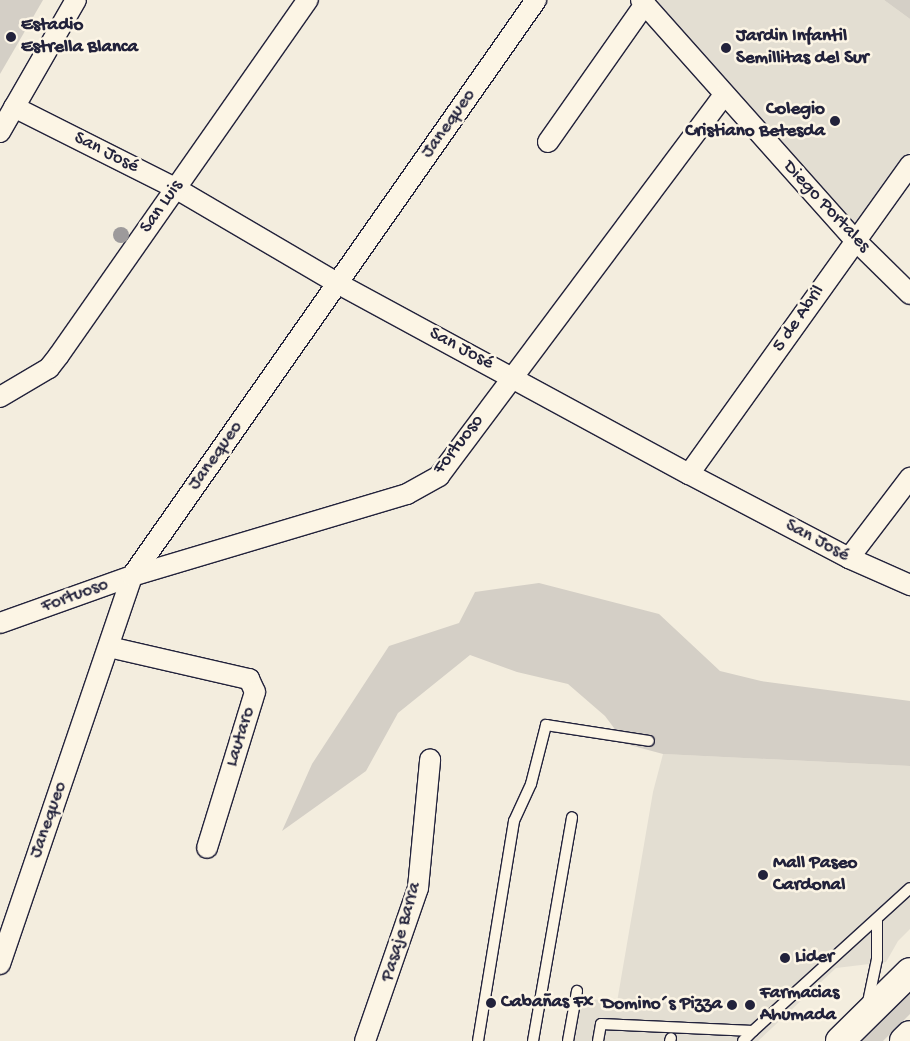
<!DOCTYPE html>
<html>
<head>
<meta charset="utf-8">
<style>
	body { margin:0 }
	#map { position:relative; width:910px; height:1041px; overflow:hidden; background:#f3edde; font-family:"Gochi Hand",sans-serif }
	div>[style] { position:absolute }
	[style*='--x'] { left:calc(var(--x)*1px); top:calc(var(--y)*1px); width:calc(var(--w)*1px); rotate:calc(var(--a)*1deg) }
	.built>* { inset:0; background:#e3ded2 }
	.green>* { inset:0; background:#d4cfc6 }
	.roads { filter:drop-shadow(1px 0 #22223b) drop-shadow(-1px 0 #22223b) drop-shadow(0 1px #22223b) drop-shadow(0 -1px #22223b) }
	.lane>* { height:10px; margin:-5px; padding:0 5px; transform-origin:5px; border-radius:5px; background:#fcf5e5 }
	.street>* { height:20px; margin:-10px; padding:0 10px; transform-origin:10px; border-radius:10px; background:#fcf5e5 }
	.primary>* { height:28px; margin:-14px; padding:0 14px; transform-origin:14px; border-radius:14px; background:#fcf5e5 }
	.trees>* { width:16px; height:16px; margin:-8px; border-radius:50%; background:#9d9a9b }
	.dots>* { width:14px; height:14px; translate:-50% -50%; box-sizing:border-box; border:2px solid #fcf5e5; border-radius:50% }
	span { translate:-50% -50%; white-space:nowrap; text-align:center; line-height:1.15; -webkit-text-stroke:5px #fcf5e5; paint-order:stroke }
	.poi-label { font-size:19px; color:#22223b; font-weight:700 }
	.left { translate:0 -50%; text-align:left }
	.right { translate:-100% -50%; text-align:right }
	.street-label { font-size:19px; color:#22223b }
</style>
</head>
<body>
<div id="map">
	<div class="built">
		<div style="clip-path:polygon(658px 0,884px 0,910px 19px,910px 152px,855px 226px,652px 7px)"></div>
		<div style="clip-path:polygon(663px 754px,910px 766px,910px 929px,898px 941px,886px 962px,836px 968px,758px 1041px,574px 1041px,582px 998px,617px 1002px,653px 792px)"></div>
	</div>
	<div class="green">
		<div style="clip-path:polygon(0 0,43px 0,0 74px)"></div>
		<div style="clip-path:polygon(884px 0,910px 0,910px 19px)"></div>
		<div style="clip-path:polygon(539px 583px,659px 614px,720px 671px,761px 681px,910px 701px,910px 766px,663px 754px,626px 744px,605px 716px,568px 684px,517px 672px,470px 655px,398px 713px,366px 771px,282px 831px,312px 764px,389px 646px,459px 623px,475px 592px)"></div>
		<div style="clip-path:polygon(910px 985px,910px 1014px,883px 1041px,853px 1041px)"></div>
	</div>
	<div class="roads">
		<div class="lane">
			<div style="--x:868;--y:1002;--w:44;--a:-78.2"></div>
			<div style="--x:877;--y:959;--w:40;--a:-90"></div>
			<div style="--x:753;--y:1031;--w:212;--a:-42.3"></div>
			<div style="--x:478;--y:1041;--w:223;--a:-80.7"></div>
			<div style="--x:514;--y:821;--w:41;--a:-65.3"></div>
			<div style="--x:531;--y:784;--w:61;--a:-75.7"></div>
			<div style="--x:546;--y:725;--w:104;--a:8.8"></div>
			<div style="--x:533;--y:1041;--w:227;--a:-80.1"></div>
			<div style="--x:568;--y:1041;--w:51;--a:-79.8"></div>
			<div style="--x:598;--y:1041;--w:17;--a:-80"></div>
			<div style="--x:601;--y:1024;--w:152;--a:2.6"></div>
			<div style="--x:753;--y:1031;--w:14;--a:135"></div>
			<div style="--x:670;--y:1041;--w:3;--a:-72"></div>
		</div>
		<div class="street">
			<div style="--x:641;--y:0;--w:322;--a:48.3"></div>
			<div style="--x:855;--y:240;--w:77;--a:44.5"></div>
			<div style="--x:14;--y:107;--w:180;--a:26.7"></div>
			<div style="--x:175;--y:188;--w:188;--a:30.4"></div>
			<div style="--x:337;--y:283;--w:400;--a:28.5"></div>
			<div style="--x:689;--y:474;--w:181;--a:27.7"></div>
			<div style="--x:849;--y:558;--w:67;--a:23.9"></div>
			<div style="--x:0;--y:132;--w:152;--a:-60.1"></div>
			<div style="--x:548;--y:142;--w:169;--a:-54.9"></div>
			<div style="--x:0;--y:397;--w:57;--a:-30.6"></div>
			<div style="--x:49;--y:368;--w:16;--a:-52"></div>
			<div style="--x:59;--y:355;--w:434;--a:-55"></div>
			<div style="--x:689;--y:474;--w:380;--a:-54.4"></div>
			<div style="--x:849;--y:558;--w:101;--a:-52.7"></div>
			<div style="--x:0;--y:623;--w:140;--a:-19.6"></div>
			<div style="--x:132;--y:576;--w:287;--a:-16.6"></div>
			<div style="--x:407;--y:494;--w:37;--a:-29"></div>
			<div style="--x:439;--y:476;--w:476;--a:-53.2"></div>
			<div style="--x:109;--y:647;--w:144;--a:12.9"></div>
			<div style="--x:249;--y:679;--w:14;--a:65"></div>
			<div style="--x:255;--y:692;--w:163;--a:107.1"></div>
			<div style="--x:0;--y:964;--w:410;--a:-71.2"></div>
			<div style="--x:132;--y:576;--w:704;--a:-54.95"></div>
			<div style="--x:365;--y:1041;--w:162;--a:-70.9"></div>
			<div style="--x:418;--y:888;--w:129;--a:-84.6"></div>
		</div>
		<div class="primary">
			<div style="--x:840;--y:1041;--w:98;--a:-44.6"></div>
			<div style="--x:904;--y:1041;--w:8;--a:-45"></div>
		</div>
	</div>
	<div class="trees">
		<div style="left:121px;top:235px"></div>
	</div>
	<div class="dots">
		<div style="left:11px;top:37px;background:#22223b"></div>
		<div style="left:726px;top:48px;background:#22223b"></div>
		<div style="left:835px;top:121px;background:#22223b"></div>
		<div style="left:763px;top:875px;background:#22223b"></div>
		<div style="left:785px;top:958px;background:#22223b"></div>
		<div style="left:491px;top:1003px;background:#22223b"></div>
		<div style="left:732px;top:1005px;background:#22223b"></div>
		<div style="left:750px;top:1005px;background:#22223b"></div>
	</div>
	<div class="poi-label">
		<span class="left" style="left:21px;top:37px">Estadio<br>Estrella Blanca</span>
		<span class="left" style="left:736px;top:48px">Jardin Infantil<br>Semillitas del Sur</span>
		<span class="right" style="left:825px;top:121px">Colegio<br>Cristiano Betesda</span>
		<span class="left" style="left:773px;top:875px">Mall Paseo<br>Cardonal</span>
		<span class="left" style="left:795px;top:958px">Lider</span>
		<span class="left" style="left:760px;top:1005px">Farmacias<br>Ahumada</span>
		<span class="left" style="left:501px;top:1003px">Cabañas Fx</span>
		<span class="right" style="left:722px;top:1005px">Domino´s Pizza</span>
	</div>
	<div class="street-label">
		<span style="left:449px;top:124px;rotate:-55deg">Janequeo</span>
		<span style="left:106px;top:153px;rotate:27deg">San José</span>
		<span style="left:162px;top:207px;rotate:-55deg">San Luis</span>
		<span style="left:826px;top:207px;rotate:47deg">Diego Portales</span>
		<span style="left:799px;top:319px;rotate:-55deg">5 de Abril</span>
		<span style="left:461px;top:349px;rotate:28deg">San José</span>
		<span style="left:459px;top:445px;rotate:-52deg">Fortuoso</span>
		<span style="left:216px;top:456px;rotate:-55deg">Janequeo</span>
		<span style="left:817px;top:541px;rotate:28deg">San José</span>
		<span style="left:75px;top:596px;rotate:-20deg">Fortuoso</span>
		<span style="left:241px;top:737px;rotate:-73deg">Lautaro</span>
		<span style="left:49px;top:820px;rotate:-71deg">Janequeo</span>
		<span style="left:402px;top:932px;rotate:-74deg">Pasaje Barra</span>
	</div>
</div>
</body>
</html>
